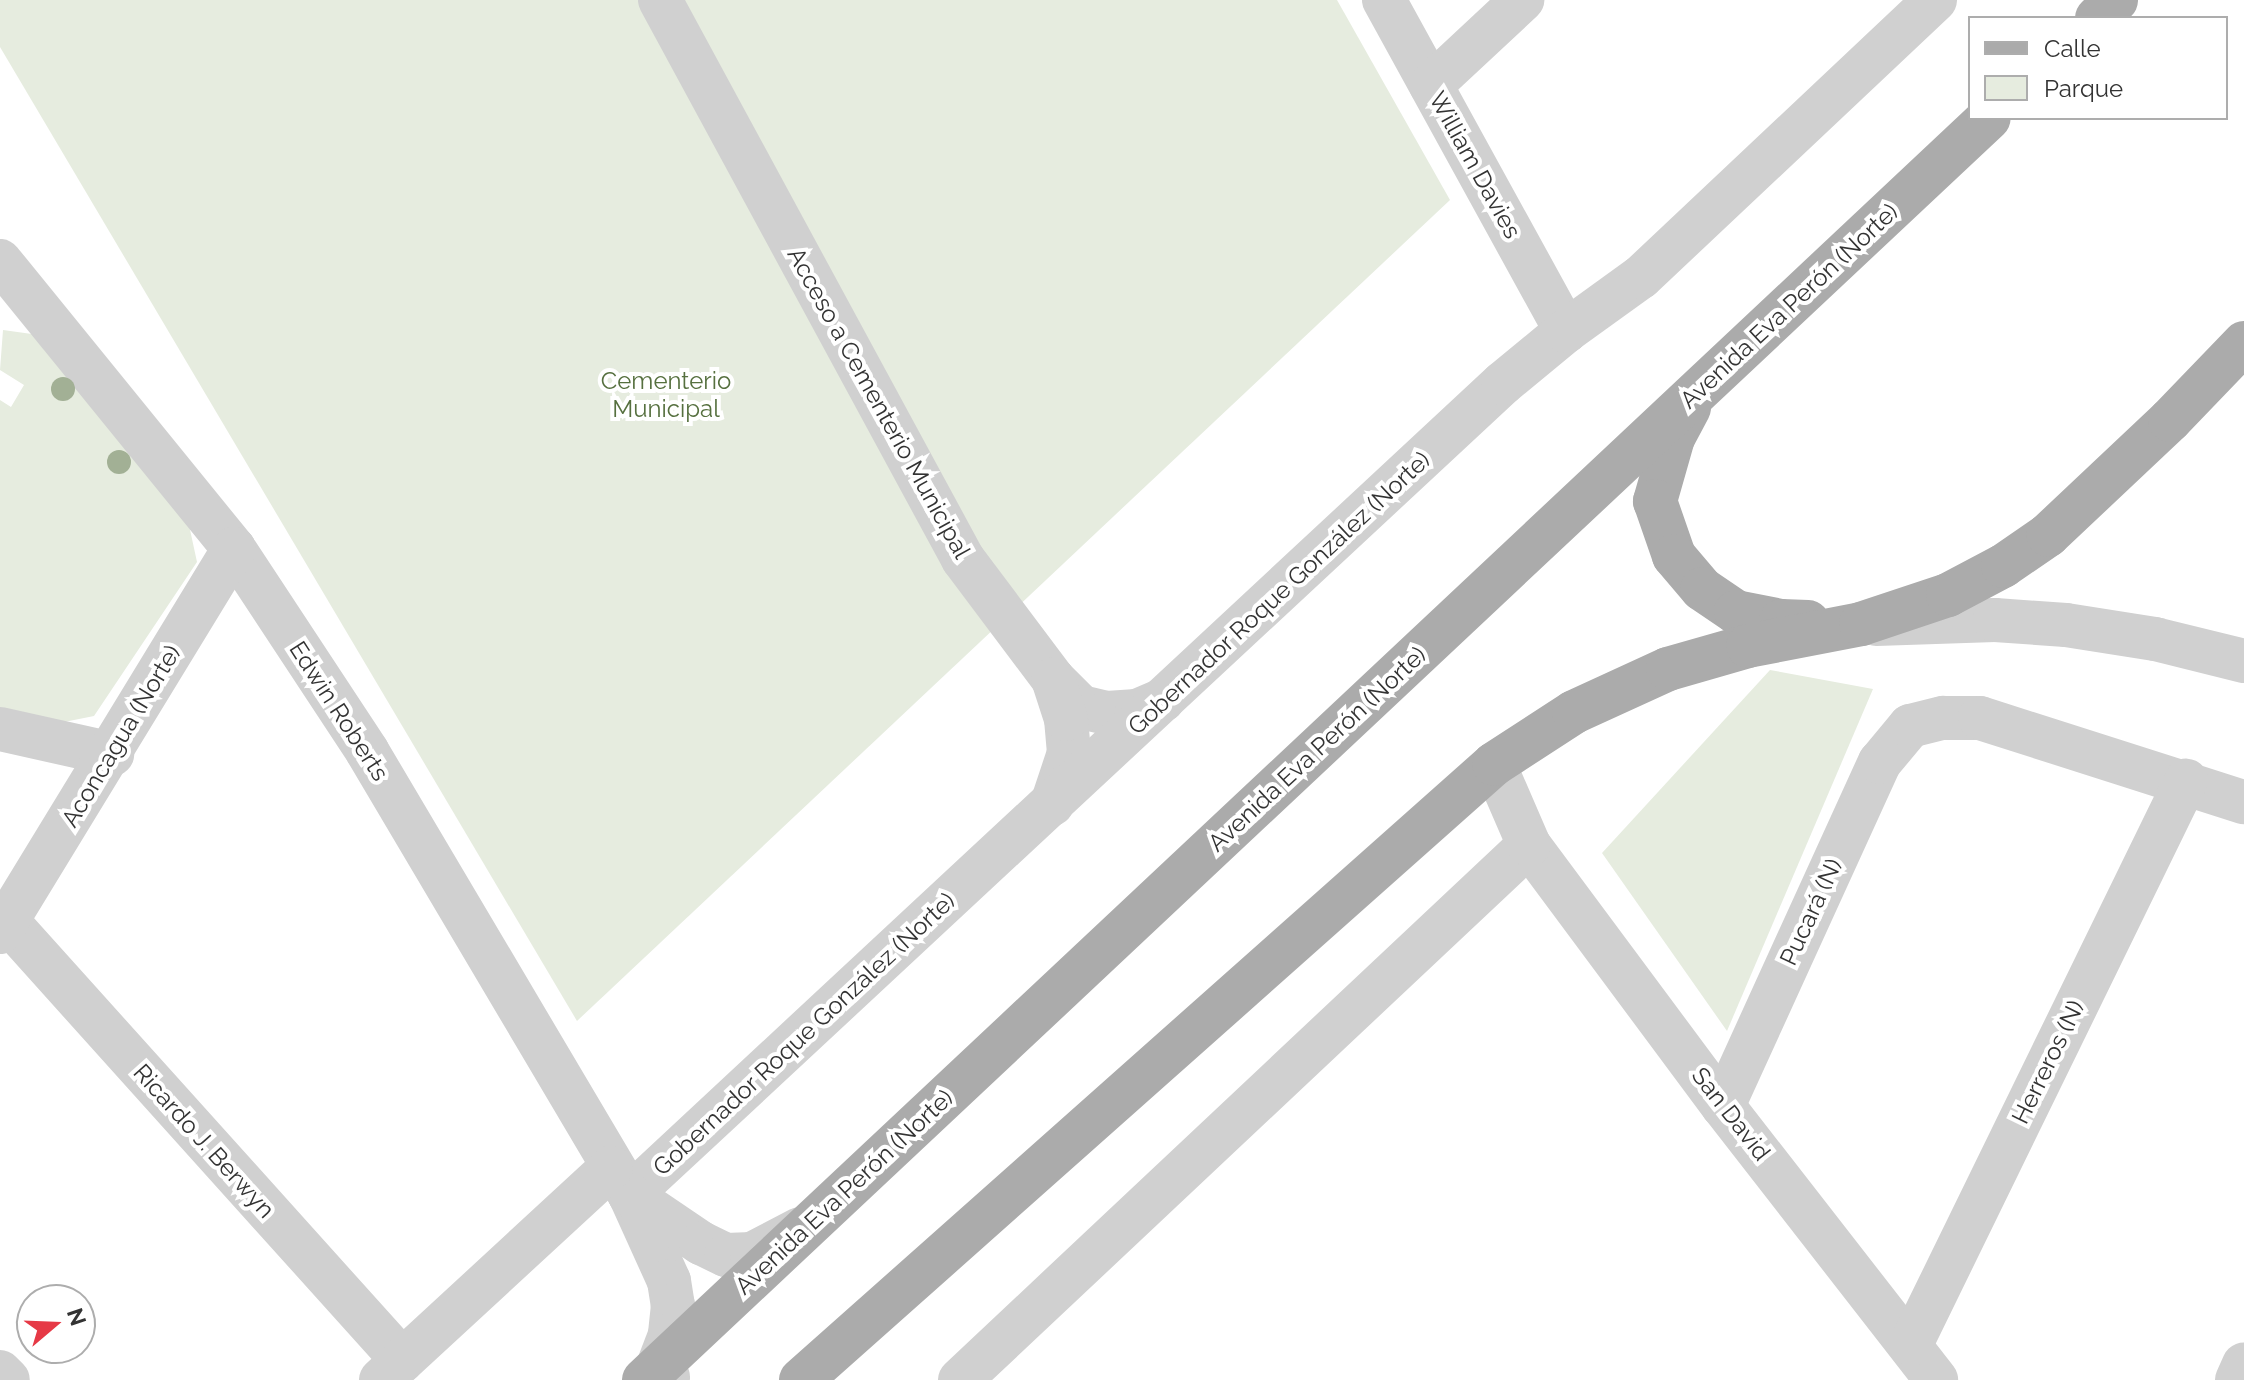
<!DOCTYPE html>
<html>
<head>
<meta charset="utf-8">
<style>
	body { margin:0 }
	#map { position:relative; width:2244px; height:1380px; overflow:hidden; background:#fff; font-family:Raleway,sans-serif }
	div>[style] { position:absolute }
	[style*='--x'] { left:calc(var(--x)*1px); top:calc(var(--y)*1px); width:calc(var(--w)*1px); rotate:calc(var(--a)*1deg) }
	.green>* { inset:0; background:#e6ecdf }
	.minor>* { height:44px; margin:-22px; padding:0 22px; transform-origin:22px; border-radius:22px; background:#d0d0d0 }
	.major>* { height:44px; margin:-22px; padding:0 22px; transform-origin:22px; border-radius:22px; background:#ababab }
	.trees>* { width:24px; height:24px; margin:-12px; border-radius:50%; background:#a2b095 }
	span { translate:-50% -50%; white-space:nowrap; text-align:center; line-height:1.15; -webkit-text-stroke:8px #fff; paint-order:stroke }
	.street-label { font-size:24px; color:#333 }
	.park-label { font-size:24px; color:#56703f }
	.legend { position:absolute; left:1968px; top:16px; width:260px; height:104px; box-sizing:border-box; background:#fff; border:2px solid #adadad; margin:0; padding:10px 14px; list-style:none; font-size:24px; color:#333 }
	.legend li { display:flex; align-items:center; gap:16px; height:40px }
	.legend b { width:40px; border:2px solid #adadad }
	.north { position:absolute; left:16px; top:1284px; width:80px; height:80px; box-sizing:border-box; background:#fff; border:2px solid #adadad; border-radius:50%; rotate:71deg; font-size:22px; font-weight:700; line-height:32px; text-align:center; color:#333 }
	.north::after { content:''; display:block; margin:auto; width:28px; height:36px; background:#e63946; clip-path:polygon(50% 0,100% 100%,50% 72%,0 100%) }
</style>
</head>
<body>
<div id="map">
	<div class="green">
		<div style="clip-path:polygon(0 0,1337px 0,1450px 200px,577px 1021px,0 47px)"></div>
		<div style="clip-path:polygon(3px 330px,39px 335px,189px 525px,197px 562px,94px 716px,59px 723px,0 711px,0 400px,11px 407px,24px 385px,0 370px)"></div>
		<div style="clip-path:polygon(1770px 670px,1873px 689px,1727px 1031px,1602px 853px)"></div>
	</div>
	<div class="minor">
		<div style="--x:660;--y:0;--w:636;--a:61.54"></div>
		<div style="--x:963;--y:559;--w:150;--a:53.1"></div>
		<div style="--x:1053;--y:679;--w:40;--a:45"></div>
		<div style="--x:1081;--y:707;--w:27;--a:13"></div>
		<div style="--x:1107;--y:713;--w:30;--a:-4"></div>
		<div style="--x:1137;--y:711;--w:28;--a:-23"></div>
		<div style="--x:1384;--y:0;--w:378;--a:61.2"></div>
		<div style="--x:1431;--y:85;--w:125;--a:-43"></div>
		<div style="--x:0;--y:261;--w:371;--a:50.9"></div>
		<div style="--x:234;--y:549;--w:242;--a:56.6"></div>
		<div style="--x:367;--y:751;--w:516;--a:59.36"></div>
		<div style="--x:630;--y:1195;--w:94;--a:65.6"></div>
		<div style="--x:669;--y:1281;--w:24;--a:81"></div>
		<div style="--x:673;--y:1305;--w:30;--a:96"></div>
		<div style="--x:670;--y:1335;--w:33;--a:111"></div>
		<div style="--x:658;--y:1366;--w:15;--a:48"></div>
		<div style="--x:1876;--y:624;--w:119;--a:-1.9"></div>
		<div style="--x:1995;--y:620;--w:71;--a:4"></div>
		<div style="--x:2066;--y:625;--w:90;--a:8.9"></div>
		<div style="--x:2155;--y:639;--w:92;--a:13.9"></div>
		<div style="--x:0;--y:729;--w:115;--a:12.6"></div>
		<div style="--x:1052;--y:804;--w:54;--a:-71.6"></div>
		<div style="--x:1069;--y:753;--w:34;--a:-95"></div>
		<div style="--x:1066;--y:719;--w:42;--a:-108"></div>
		<div style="--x:1529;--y:845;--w:325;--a:53.4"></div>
		<div style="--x:1723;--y:1106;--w:347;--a:52.1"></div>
		<div style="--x:7;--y:921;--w:591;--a:48.02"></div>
		<div style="--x:0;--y:932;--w:449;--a:-58.6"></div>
		<div style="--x:1723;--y:1106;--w:378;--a:-65.5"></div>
		<div style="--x:1880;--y:762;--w:47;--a:-50.2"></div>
		<div style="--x:1910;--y:726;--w:34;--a:-14"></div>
		<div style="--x:1943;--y:718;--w:37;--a:0"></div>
		<div style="--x:1980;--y:718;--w:277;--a:17.7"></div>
		<div style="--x:630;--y:1195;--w:1192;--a:-42.93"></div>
		<div style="--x:1503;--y:383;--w:82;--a:-39.5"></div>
		<div style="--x:1566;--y:331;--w:92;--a:-35.8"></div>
		<div style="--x:1641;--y:277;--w:404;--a:-43.3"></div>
		<div style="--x:630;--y:1195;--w:86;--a:34.1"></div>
		<div style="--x:701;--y:1243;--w:28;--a:26"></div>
		<div style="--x:726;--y:1255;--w:26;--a:-2"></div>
		<div style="--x:752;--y:1254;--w:54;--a:-27.5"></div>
		<div style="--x:1911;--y:1344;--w:627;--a:-63.97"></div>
		<div style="--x:0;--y:1372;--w:11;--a:45"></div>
		<div style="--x:381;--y:1380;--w:313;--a:-42.7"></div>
		<div style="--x:960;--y:1380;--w:781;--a:-43.24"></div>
		<div style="--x:1529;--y:845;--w:88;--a:-113.4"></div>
		<div style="--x:2237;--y:1380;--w:17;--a:-66"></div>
	</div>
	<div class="major">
		<div style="--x:2097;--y:18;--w:26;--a:-43"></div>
		<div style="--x:1689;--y:408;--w:34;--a:118"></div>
		<div style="--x:1673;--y:438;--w:66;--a:105.9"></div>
		<div style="--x:1655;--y:501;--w:58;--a:70.9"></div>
		<div style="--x:1674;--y:556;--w:43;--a:49.7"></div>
		<div style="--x:1702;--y:589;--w:41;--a:34.1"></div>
		<div style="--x:1736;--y:612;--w:46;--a:11.3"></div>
		<div style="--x:1781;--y:621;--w:27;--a:2"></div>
		<div style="--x:644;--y:1380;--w:1844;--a:-43.18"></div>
		<div style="--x:801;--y:1380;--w:927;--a:-41.63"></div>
		<div style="--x:1494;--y:764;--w:95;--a:-33"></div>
		<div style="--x:1574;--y:712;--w:103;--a:-24.6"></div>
		<div style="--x:1668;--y:669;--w:83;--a:-16"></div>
		<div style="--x:1748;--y:646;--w:115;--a:-11"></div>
		<div style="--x:1861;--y:624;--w:92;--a:-18.4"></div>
		<div style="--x:1948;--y:595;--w:62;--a:-27.8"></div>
		<div style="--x:2003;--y:566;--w:55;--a:-34.6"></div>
		<div style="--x:2048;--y:535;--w:168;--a:-43.3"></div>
		<div style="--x:2170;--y:420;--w:107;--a:-46.1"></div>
	</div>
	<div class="trees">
		<div style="left:63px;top:389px"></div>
		<div style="left:119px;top:462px"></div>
	</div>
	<div class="street-label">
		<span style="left:1475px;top:165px;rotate:61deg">William Davies</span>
		<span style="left:1789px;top:306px;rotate:-43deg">Avenida Eva Perón (Norte)</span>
		<span style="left:879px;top:403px;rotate:61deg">Acceso a Cementerio Municipal</span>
		<span style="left:1279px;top:593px;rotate:-43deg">Gobernador Roque González (Norte)</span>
		<span style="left:339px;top:711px;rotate:57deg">Edwin Roberts</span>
		<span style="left:121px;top:736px;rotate:-59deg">Aconcagua (Norte)</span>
		<span style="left:1317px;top:749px;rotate:-43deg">Avenida Eva Perón (Norte)</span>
		<span style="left:1811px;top:912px;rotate:-65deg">Pucará (N)</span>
		<span style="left:804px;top:1034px;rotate:-43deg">Gobernador Roque González (Norte)</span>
		<span style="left:2048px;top:1062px;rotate:-64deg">Herreros (N)</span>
		<span style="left:1731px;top:1114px;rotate:52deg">San David</span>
		<span style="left:204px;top:1141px;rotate:48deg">Ricardo J. Berwyn</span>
		<span style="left:844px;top:1192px;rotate:-43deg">Avenida Eva Perón (Norte)</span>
	</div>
	<div class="park-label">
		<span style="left:666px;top:395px">Cementerio<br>Municipal</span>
	</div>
	<ul class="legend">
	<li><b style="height:10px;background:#ababab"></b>Calle</li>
	<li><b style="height:22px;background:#e6ecdf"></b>Parque</li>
	</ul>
	<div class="north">N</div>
</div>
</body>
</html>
